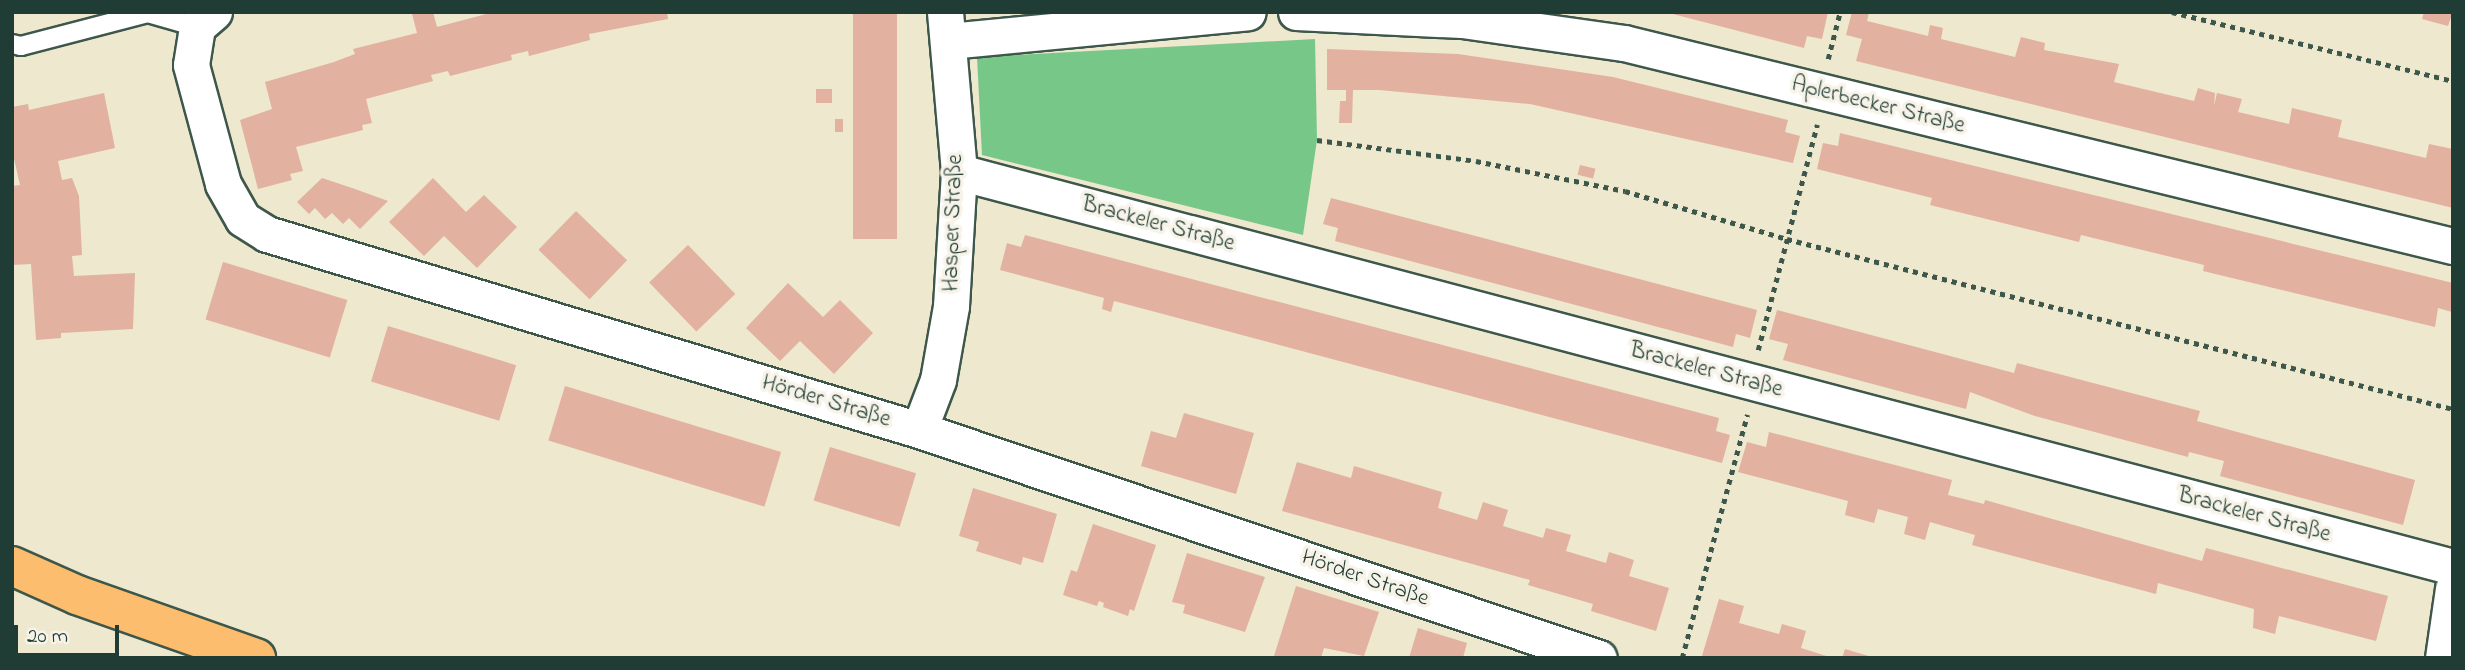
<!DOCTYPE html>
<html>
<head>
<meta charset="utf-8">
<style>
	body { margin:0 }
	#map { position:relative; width:2465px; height:670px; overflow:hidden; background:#ede8ce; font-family:"Indie Flower",sans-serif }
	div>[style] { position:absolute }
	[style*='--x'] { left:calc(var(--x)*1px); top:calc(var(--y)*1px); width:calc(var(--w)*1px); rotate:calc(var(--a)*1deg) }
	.green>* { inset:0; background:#77c788 }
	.building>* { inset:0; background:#e2b1a0; transform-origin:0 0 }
	.path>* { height:4.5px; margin-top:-2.25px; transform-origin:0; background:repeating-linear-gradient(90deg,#3e574b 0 5px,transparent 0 10px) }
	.roads { filter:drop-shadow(2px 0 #3e574b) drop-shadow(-2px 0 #3e574b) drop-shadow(0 2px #3e574b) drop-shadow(0 -2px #3e574b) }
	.lane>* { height:18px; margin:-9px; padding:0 9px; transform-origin:9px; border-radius:9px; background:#fff }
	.street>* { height:35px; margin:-17.5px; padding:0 17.5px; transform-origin:17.5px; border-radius:17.5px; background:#fff }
	.highway>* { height:38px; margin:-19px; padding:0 19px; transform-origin:19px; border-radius:19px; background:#fcbd6f }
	span { translate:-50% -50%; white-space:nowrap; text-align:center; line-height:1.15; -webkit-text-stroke:7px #f7f3e8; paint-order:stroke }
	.street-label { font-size:23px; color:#1f3d34 }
	.frame { position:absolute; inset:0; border:14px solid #1f3d34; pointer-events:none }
	.scale { position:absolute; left:14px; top:625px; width:105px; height:32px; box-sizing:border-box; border:4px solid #1f3d34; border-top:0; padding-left:9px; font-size:21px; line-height:24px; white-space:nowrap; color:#1f3d34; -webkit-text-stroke:5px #f7f3e8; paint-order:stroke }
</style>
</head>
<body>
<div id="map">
	<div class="green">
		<div style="clip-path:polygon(1315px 39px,1317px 140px,1303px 235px,982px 155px,977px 57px)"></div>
	</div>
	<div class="building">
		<div style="clip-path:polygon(417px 12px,433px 12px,437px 27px,494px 12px,667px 12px,668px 19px,589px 34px,590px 40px,529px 56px,528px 51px,511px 55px,512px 60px,450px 76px,448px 71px,431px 75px,433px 81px,366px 99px,372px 123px,362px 125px,363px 130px,296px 147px,303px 171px,290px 174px,292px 180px,258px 189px,240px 120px,272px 109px,265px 82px,334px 62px,355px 54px,353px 49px,417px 33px,412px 14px)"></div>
		<div style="left:853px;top:12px;width:44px;height:227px"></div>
		<div style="clip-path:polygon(1665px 12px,1828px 12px,1822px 39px,1807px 36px,1804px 48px)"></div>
		<div style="clip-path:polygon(1852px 12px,1869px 12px,1867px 21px,1928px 36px,1930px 25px,1943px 28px,1941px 39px,2015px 57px,2021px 37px,2045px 43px,2044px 50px,2119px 64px,2114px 82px,2194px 101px,2198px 88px,2215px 93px,2214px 106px,2217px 93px,2242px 99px,2238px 112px,2289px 124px,2292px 108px,2342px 120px,2338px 137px,2426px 158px,2429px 144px,2453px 149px,2453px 208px,1856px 61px,1862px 39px,1846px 35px)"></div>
		<div style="clip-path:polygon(2453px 12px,2448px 26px,2422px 19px,2424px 12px)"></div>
		<div style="clip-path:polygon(1327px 49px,1458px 54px,1613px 77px,1788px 120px,1785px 132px,1800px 136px,1793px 163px,1530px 104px,1379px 90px,1353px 90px,1352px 123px,1339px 123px,1340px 101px,1346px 101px,1346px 90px,1327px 90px)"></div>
		<div style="left:816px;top:89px;width:16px;height:14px"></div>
		<div style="clip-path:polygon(104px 93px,115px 148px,58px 161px,62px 180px,72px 178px,79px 196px,82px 255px,72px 256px,74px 276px,135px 273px,133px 329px,61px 333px,61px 338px,36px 340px,31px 264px,12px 265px,12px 186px,20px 185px,12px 150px,12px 107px,28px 104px,29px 110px)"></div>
		<div style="left:835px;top:119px;width:8px;height:13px"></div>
		<div style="clip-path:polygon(1840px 133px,2453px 283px,2452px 312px,2438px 308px,2435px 327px,2203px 271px,2204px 265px,2081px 235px,2079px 242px,1930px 205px,1932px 198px,1817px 169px,1823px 143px,1838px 146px)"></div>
		<div style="left:1580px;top:165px;width:16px;height:10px;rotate:14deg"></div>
		<div style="clip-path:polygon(322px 178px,355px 189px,388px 201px,360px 229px,349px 218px,343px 224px,332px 213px,325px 219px,315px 208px,309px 214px,297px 202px)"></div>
		<div style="clip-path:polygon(433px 178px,466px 212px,484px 195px,517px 227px,477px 268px,444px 236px,424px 256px,389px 222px)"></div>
		<div style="clip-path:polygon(1331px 198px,1757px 310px,1750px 338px,1736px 334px,1733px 347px,1335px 241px,1338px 228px,1323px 224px)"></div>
		<div style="left:576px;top:211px;width:71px;height:54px;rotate:44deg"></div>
		<div style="clip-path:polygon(1025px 235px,1719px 418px,1716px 431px,1730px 435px,1722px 463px,1114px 301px,1111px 312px,1102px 309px,1104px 298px,1000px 270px,1007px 243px,1021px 247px)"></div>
		<div style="left:688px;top:245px;width:68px;height:54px;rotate:46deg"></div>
		<div style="left:223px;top:262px;width:130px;height:60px;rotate:17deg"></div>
		<div style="clip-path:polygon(788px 283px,823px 317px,840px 300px,873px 333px,834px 374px,800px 341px,780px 361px,746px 328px)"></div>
		<div style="clip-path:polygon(1777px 310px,2014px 373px,2017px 363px,2200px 411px,2197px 421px,2415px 480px,2403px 525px,2220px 476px,2224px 461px,2189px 452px,2188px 457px,2035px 416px,1970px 392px,1966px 409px,1783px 360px,1788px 344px,1769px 339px)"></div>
		<div style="left:388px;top:326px;width:134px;height:58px;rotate:17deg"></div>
		<div style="left:565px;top:386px;width:226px;height:57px;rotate:17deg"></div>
		<div style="clip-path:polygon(1184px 413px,1254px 433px,1236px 494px,1141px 466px,1151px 431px,1176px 438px)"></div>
		<div style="clip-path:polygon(1769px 432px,1952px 480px,1948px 495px,1984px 504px,1985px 500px,2202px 561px,2206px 548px,2388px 596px,2376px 641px,2279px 616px,2275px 634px,2253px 628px,2254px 609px,2158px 583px,2156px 594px,1972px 545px,1975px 535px,1930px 522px,1925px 540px,1904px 534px,1908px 517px,1878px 509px,1874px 523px,1845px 515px,1848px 501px,1738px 472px,1747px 442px,1766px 447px)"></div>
		<div style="left:830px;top:447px;width:90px;height:56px;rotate:17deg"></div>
		<div style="clip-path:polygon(1297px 462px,1351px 478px,1354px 466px,1442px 492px,1438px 508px,1477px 520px,1483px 502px,1508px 510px,1503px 526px,1543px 538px,1546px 528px,1571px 535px,1566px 551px,1606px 563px,1609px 552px,1634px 560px,1629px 576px,1669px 588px,1656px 631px,1591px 611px,1593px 604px,1528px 585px,1530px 580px,1282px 511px)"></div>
		<div style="clip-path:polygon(973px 488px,1057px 514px,1043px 563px,1023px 557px,1021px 565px,976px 551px,979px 542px,959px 536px)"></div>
		<div style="clip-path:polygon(1093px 524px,1156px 545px,1134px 611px,1130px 609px,1128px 616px,1103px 607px,1104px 603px,1099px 601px,1097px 606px,1063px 595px,1071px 570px,1077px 572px)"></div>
		<div style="clip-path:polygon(1187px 553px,1265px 577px,1245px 632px,1183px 613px,1185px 605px,1172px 602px)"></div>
		<div style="clip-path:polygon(1296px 586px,1379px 612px,1364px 656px,1324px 648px,1321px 658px,1274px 656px)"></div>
		<div style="clip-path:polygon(1719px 599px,1744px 606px,1739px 623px,1779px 634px,1782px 624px,1806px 631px,1801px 648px,1833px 658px,1702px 656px)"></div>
		<div style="clip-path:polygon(1418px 628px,1467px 643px,1463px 658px,1409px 658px)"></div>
		<div style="clip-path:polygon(1845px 649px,1872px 657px,1872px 658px,1842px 658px)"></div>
	</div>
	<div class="path">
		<div style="--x:2172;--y:12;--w:289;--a:13.8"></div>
		<div style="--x:1828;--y:59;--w:49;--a:-75.7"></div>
		<div style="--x:1317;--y:140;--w:160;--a:7.5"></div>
		<div style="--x:1476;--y:161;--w:152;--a:11.4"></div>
		<div style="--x:1625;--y:191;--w:169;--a:16.5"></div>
		<div style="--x:1787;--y:239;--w:687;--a:14.32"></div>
		<div style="--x:1758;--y:350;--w:233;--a:-75.3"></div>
		<div style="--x:1682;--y:658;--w:252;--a:-75"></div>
	</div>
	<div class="roads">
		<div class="lane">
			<div style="--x:12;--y:44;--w:9;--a:13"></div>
			<div style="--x:21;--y:46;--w:131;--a:-14.6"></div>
			<div style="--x:148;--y:13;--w:51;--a:15.9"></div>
		</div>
		<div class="street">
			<div style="--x:214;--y:12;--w:23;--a:139"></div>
			<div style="--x:197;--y:27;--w:38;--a:99"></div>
			<div style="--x:191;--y:65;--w:123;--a:74.9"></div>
			<div style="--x:223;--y:184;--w:40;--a:60.3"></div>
			<div style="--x:243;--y:219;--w:28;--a:32"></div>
			<div style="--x:267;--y:234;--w:681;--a:16.73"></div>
			<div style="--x:919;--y:430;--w:717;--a:18.54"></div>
			<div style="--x:1296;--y:12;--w:166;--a:2.8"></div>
			<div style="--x:1462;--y:20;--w:164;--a:8.1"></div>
			<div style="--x:1624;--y:43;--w:853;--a:13.76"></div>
			<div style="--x:949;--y:41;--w:300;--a:-5.5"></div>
			<div style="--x:959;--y:172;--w:1545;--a:14.81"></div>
			<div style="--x:919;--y:430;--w:53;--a:-69.2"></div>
			<div style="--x:938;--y:380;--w:75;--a:-80"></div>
			<div style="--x:951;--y:306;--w:134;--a:-86.6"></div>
			<div style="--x:959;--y:172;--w:161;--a:-95"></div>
			<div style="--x:2443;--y:658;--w:70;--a:-81.8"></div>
		</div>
		<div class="highway">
			<div style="--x:12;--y:566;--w:71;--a:24"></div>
			<div style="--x:77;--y:595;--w:190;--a:19.4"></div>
		</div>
	</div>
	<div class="street-label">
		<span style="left:1878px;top:106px;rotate:14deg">Aplerbecker Straße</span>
		<span style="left:954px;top:223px;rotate:-88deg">Hasper Straße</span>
		<span style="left:1158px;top:225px;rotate:15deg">Brackeler Straße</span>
		<span style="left:1706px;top:371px;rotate:15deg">Brackeler Straße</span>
		<span style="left:826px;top:402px;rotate:17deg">Hörder Straße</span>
		<span style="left:2254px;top:516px;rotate:15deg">Brackeler Straße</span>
		<span style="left:1365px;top:579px;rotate:19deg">Hörder Straße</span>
	</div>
	<div class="frame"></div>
	<div class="scale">20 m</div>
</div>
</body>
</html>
